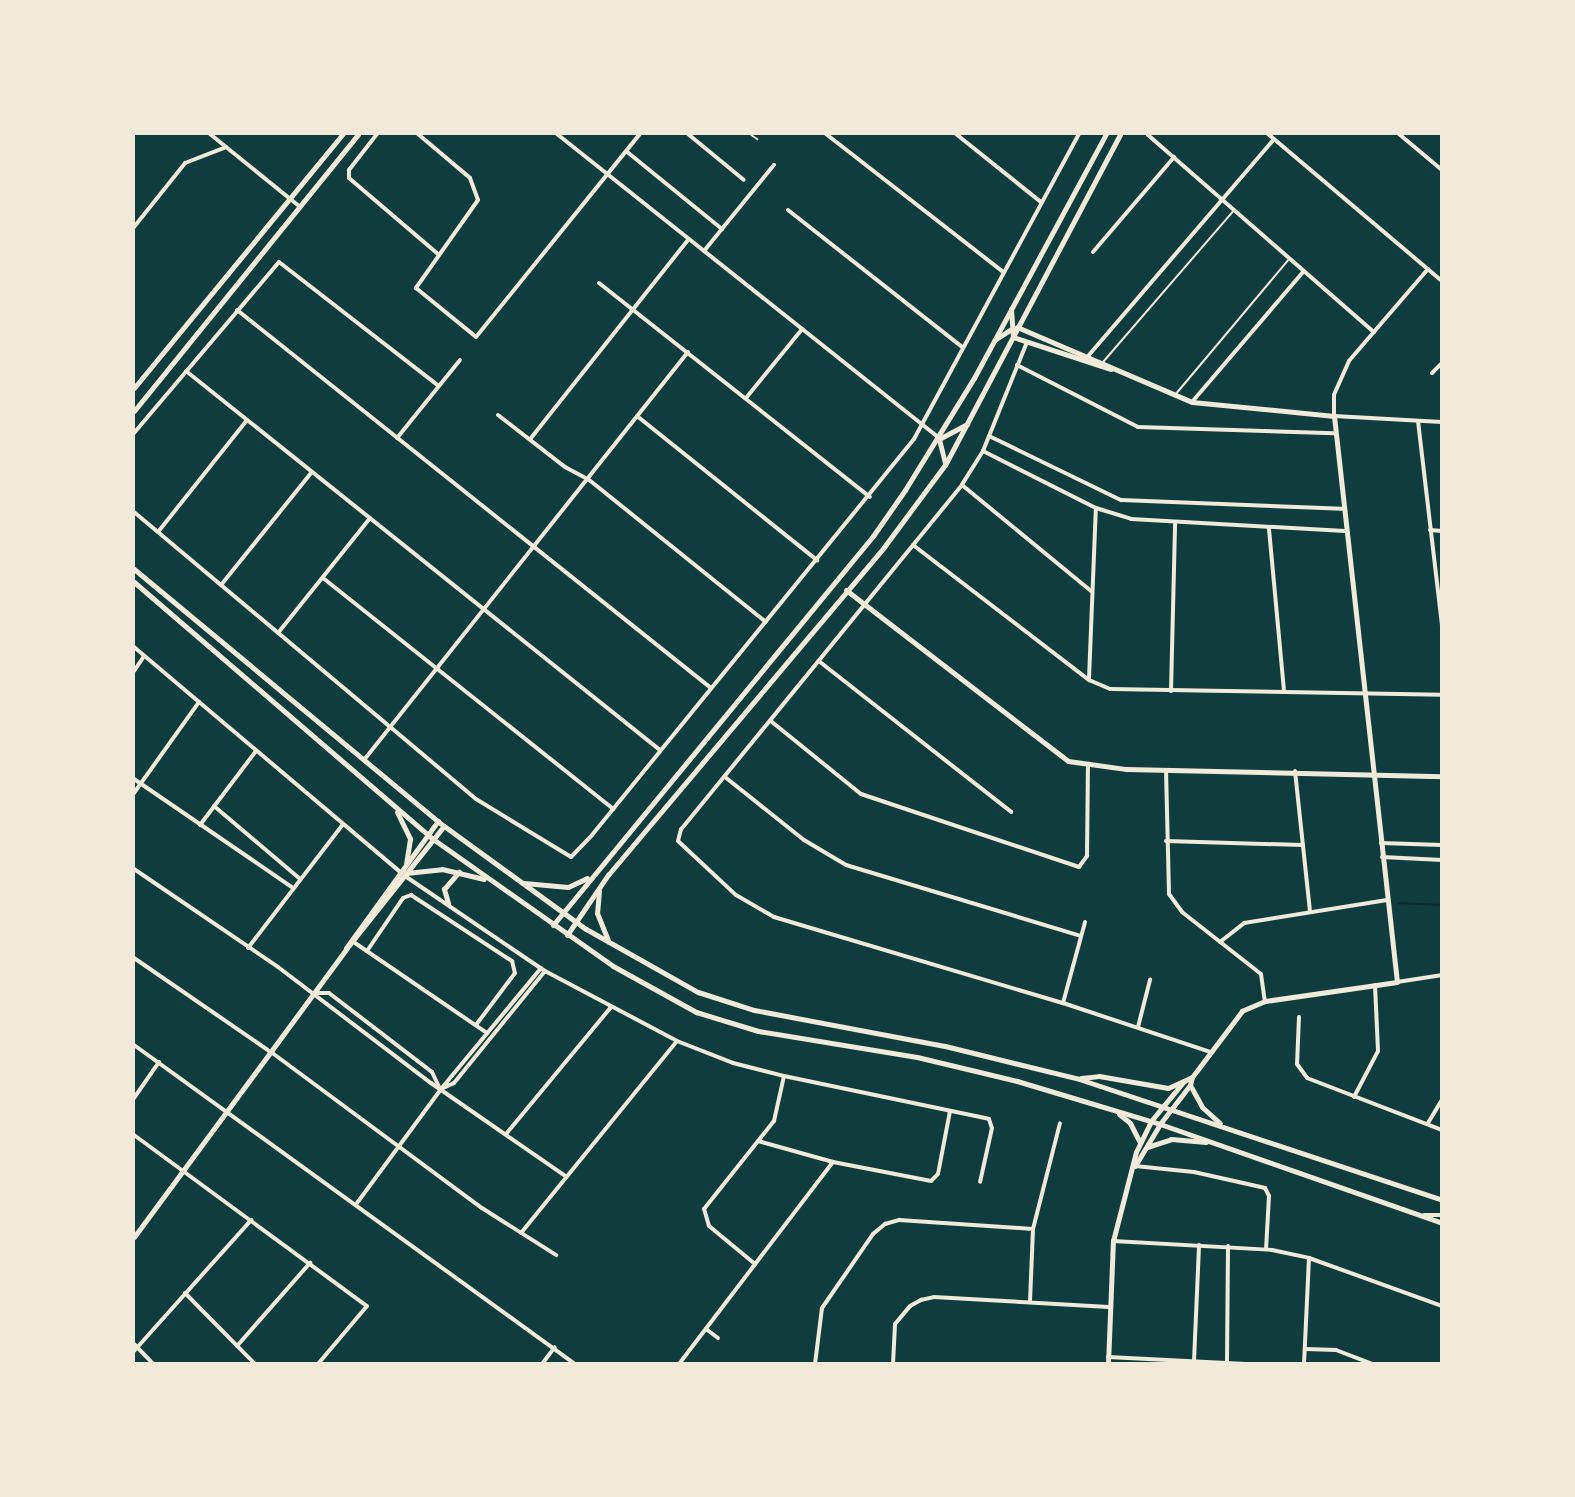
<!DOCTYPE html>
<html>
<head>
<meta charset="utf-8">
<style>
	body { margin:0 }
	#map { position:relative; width:1575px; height:1497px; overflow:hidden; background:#0f3d3e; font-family:"Crimson Pro",serif }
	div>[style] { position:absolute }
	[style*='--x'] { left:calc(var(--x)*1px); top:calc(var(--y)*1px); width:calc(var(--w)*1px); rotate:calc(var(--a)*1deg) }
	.stream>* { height:2px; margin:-1px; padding:0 1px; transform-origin:1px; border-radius:1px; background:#0a2a2b }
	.service>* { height:2px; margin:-1px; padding:0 1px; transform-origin:1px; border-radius:1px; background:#f1e9da }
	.minor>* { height:4px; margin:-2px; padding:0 2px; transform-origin:2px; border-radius:2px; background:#f1e9da }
	.tertiary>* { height:5px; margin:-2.5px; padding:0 2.5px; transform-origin:2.5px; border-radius:2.5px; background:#f1e9da }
	.secondary>* { height:5px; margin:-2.5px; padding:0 2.5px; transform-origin:2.5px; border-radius:2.5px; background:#f1e9da }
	span { translate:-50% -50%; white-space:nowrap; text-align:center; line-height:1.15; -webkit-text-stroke:6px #f1e9da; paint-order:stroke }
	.frame { position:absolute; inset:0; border:135px solid #f1e9da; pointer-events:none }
</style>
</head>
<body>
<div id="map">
	<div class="stream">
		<div style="--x:1398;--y:903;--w:44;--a:2.6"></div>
	</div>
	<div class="service">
		<div style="--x:750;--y:134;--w:9;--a:36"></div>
		<div style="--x:1103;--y:362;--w:201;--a:-49.2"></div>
		<div style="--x:1175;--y:395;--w:177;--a:-50"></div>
	</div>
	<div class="minor">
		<div style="--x:210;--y:134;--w:114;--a:39"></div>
		<div style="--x:377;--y:134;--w:46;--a:127.9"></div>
		<div style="--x:349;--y:170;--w:8;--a:90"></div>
		<div style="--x:349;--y:178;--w:117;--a:40.5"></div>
		<div style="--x:418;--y:134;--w:68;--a:40.2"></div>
		<div style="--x:470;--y:178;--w:23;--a:70"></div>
		<div style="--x:478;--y:200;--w:108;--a:125.2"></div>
		<div style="--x:416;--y:288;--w:77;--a:39.2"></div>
		<div style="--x:476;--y:337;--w:261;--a:-51.1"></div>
		<div style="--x:557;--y:134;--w:488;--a:38.5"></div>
		<div style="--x:688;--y:134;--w:72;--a:39.4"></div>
		<div style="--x:826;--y:134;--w:224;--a:37.9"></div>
		<div style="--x:956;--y:134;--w:109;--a:38.7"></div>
		<div style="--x:1268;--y:134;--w:228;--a:40.2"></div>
		<div style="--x:1399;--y:134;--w:56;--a:39.9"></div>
		<div style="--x:1148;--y:135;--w:300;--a:41.1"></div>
		<div style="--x:626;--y:151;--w:124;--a:39.1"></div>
		<div style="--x:788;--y:210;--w:221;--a:38.2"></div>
		<div style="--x:134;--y:227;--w:82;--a:-51.4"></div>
		<div style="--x:185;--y:163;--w:44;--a:-21.3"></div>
		<div style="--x:704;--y:251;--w:111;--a:-50.9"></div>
		<div style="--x:1093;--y:252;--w:125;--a:-49.5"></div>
		<div style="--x:1428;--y:269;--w:121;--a:130.7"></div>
		<div style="--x:1349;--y:361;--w:37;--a:114"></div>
		<div style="--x:1334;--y:395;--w:21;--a:90"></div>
		<div style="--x:1334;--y:416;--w:108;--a:3.2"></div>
		<div style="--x:599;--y:283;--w:345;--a:38.3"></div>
		<div style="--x:237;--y:310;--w:606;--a:38.57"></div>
		<div style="--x:1027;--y:342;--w:118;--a:112"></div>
		<div style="--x:983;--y:451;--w:40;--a:122"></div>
		<div style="--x:962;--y:485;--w:444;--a:129.2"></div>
		<div style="--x:681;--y:829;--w:12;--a:104"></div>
		<div style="--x:678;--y:841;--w:79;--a:43"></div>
		<div style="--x:736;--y:895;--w:44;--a:30.1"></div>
		<div style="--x:774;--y:917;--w:302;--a:16.6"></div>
		<div style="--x:1063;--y:1003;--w:155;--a:18.4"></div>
		<div style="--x:1089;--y:355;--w:284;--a:-49.4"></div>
		<div style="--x:1017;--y:365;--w:136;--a:27.1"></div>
		<div style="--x:1138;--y:427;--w:196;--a:1.8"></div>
		<div style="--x:186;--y:371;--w:607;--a:38.65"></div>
		<div style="--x:1432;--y:373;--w:14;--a:-45"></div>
		<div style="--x:746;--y:398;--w:89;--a:-50.9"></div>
		<div style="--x:1192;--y:402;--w:172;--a:-49.5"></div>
		<div style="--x:498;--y:415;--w:85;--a:37.8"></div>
		<div style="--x:565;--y:467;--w:26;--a:28"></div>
		<div style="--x:588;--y:479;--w:228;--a:38.8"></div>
		<div style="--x:637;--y:416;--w:231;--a:38.7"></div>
		<div style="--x:1418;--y:421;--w:205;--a:83.3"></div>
		<div style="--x:134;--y:433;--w:224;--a:-49.7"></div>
		<div style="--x:279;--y:262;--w:202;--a:37.8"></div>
		<div style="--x:989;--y:436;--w:147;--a:25.9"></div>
		<div style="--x:1121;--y:500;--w:221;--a:2.3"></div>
		<div style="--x:397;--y:438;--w:100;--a:-51.1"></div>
		<div style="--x:531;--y:438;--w:254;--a:-51.6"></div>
		<div style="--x:983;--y:451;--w:127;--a:26.8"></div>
		<div style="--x:1096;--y:508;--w:37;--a:17"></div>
		<div style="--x:1131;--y:519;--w:214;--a:3.2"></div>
		<div style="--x:962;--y:485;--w:167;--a:39.4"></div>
		<div style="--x:134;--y:512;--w:446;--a:40"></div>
		<div style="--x:476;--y:799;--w:111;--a:31.4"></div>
		<div style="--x:571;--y:857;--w:30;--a:-46"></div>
		<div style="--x:592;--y:835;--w:510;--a:-50.88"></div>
		<div style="--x:914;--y:439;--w:347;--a:-61.6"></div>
		<div style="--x:1269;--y:529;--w:163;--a:84.7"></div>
		<div style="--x:1430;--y:530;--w:12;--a:5"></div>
		<div style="--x:158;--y:532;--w:143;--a:-51.5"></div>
		<div style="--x:913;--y:545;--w:222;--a:37.5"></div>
		<div style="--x:1089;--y:680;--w:23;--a:23"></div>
		<div style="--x:1110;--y:689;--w:332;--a:1"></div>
		<div style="--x:323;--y:578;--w:371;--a:38.5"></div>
		<div style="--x:221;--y:585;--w:145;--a:-51.2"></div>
		<div style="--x:278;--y:633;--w:147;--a:-51.3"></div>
		<div style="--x:134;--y:647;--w:348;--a:40.2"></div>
		<div style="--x:820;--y:662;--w:243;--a:38.1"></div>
		<div style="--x:134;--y:671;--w:18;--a:-56"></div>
		<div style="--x:1089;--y:679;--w:171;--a:-87.7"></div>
		<div style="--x:1171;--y:691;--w:167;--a:-88.6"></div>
		<div style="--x:772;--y:722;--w:114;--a:39"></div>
		<div style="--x:861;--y:794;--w:230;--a:18.5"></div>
		<div style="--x:1079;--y:867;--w:14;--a:-54"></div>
		<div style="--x:1087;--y:856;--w:90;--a:-89.4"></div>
		<div style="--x:364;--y:760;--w:521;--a:-51.55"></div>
		<div style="--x:1166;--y:770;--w:124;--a:88.6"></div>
		<div style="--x:1169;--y:894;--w:22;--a:54"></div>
		<div style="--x:1182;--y:912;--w:100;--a:38.1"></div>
		<div style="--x:1261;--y:974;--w:27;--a:82"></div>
		<div style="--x:1295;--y:771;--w:141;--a:83.9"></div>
		<div style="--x:725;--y:777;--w:101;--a:38.6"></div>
		<div style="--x:804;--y:840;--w:49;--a:30.8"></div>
		<div style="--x:846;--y:865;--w:245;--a:16.8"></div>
		<div style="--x:134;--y:779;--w:193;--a:34.4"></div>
		<div style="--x:134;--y:793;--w:112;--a:-54.5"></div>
		<div style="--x:214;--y:806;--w:113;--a:40.3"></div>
		<div style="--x:200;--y:825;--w:93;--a:-52.9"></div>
		<div style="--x:1166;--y:841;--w:137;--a:1.7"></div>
		<div style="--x:1381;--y:843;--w:61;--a:1.9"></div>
		<div style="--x:1382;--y:857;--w:60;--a:2.9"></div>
		<div style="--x:134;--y:869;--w:174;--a:34.2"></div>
		<div style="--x:278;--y:967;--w:192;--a:37.2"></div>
		<div style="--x:431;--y:1083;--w:165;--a:34.7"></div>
		<div style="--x:405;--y:876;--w:169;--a:34.2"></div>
		<div style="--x:545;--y:971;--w:149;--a:27.9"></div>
		<div style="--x:677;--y:1041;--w:60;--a:21.4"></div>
		<div style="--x:733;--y:1063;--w:53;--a:14.3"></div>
		<div style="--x:784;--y:1076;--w:209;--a:11.8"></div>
		<div style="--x:989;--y:1119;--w:9;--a:72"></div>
		<div style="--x:992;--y:1128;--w:55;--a:102.5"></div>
		<div style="--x:1220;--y:942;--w:31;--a:-38"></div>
		<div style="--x:1244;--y:923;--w:145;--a:-9.1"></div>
		<div style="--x:355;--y:943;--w:160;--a:34.3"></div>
		<div style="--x:248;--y:948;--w:156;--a:-52.5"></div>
		<div style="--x:367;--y:951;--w:64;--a:-55.8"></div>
		<div style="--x:403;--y:898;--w:9;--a:-21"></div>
		<div style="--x:411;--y:895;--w:121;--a:33.2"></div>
		<div style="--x:512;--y:961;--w:12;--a:76"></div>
		<div style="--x:515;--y:973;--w:65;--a:126.9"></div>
		<div style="--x:134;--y:958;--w:166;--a:34.5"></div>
		<div style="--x:271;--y:1052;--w:262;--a:36.5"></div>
		<div style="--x:482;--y:1208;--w:88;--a:32.4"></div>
		<div style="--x:1397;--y:982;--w:46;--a:-8.8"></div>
		<div style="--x:314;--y:993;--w:15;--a:0"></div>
		<div style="--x:329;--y:993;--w:130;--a:37.5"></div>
		<div style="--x:432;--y:1072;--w:19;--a:65"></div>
		<div style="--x:1063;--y:1003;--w:84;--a:-74.8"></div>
		<div style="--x:1299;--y:1017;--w:47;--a:92.4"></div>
		<div style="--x:1297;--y:1064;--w:17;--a:54"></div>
		<div style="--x:1307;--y:1078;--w:145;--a:21.1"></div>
		<div style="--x:1138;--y:1027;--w:49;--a:-75.7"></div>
		<div style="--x:134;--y:1045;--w:544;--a:35.88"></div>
		<div style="--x:441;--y:1089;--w:14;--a:-25"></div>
		<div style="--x:454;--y:1083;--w:144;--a:-50.9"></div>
		<div style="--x:1354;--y:1097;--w:52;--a:-62.4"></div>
		<div style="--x:1378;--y:1051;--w:66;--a:-92.6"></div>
		<div style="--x:134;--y:1098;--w:44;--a:-55.2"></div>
		<div style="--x:1428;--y:1123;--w:27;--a:-59"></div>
		<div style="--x:506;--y:1134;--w:165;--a:-50.4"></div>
		<div style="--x:134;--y:1135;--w:289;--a:36.3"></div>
		<div style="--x:367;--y:1306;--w:76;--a:130.2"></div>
		<div style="--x:758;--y:1141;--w:78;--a:15.6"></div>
		<div style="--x:833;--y:1162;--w:100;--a:11"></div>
		<div style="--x:931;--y:1181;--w:10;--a:-45"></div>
		<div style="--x:938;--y:1174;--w:64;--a:-79.2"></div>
		<div style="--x:1135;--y:1166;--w:59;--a:5.8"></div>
		<div style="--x:1194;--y:1172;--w:73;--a:12.7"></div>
		<div style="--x:1265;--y:1188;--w:9;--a:63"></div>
		<div style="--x:1269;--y:1196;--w:53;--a:93.2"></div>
		<div style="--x:357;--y:1203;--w:142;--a:-53.6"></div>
		<div style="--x:441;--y:1089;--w:157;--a:-50.4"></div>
		<div style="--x:1424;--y:1215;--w:18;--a:0"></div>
		<div style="--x:521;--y:1233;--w:247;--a:-50.9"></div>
		<div style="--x:1113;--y:1241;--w:159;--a:3.2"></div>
		<div style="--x:1272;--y:1250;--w:38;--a:12"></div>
		<div style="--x:1309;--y:1258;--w:141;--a:19.8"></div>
		<div style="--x:755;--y:1264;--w:60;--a:-140.4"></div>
		<div style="--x:709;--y:1226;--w:18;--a:-106"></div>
		<div style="--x:704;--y:1209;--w:112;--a:-51.5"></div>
		<div style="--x:774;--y:1121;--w:46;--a:-77.5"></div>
		<div style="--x:185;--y:1293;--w:100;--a:45.4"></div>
		<div style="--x:1030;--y:1301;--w:72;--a:-87.6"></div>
		<div style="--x:1033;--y:1229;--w:109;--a:-75.7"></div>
		<div style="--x:706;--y:1329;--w:15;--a:37"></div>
		<div style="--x:134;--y:1344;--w:28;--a:46"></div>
		<div style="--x:237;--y:1346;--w:111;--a:-48.7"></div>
		<div style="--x:1306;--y:1349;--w:30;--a:2"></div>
		<div style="--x:1336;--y:1350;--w:40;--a:21"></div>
		<div style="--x:134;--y:1351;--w:176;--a:-48.2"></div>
		<div style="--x:1108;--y:1357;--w:138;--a:2.9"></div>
		<div style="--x:1194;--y:1361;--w:116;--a:-87.5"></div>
		<div style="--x:1227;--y:1362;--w:116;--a:-89.5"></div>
		<div style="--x:542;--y:1364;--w:21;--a:-53"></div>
		<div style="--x:679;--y:1364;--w:254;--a:-52.7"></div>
		<div style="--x:815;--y:1364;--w:56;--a:-82.9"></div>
		<div style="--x:822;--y:1308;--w:90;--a:-55.4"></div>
		<div style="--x:873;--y:1234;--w:16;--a:-40"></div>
		<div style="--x:885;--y:1224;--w:15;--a:-16"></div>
		<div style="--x:899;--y:1220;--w:134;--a:3.8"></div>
		<div style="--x:893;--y:1364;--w:40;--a:-87.1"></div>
		<div style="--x:895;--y:1324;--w:23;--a:-50"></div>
		<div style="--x:910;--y:1306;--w:13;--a:-29"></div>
		<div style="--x:921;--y:1300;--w:13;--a:-13"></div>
		<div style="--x:934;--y:1297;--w:175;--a:3.3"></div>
		<div style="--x:1304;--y:1364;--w:106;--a:-87.3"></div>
	</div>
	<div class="tertiary">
		<div style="--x:1017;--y:327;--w:190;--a:23.2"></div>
		<div style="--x:1192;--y:402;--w:143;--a:5.6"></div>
		<div style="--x:1334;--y:416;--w:569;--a:83.65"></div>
		<div style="--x:1397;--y:982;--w:133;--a:171.8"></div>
		<div style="--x:1265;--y:1001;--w:25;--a:157"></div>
		<div style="--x:1242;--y:1011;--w:83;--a:127.1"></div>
		<div style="--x:1192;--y:1077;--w:8;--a:104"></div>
		<div style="--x:1190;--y:1085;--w:49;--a:127.6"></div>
		<div style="--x:1160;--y:1124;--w:49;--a:120.8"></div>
		<div style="--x:1013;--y:337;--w:103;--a:18.1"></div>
		<div style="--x:134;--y:388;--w:329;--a:-50.6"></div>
		<div style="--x:134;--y:411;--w:356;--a:-51"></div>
		<div style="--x:846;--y:590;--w:280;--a:37.6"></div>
		<div style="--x:1068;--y:761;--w:59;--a:7.9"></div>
		<div style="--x:1126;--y:769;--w:316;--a:1.3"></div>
		<div style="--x:346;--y:948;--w:157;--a:-54.1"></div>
		<div style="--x:134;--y:1237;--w:358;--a:-53.6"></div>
		<div style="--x:346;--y:949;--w:157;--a:-51.5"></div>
		<div style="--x:1108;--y:1364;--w:123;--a:-87.7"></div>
		<div style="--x:1113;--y:1241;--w:92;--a:-75.5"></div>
		<div style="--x:1136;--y:1152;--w:34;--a:-64"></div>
		<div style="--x:1151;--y:1121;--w:52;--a:-50.5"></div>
		<div style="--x:1184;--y:1081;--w:9;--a:-27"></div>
	</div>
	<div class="secondary">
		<div style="--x:1011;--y:309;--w:28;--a:86"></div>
		<div style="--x:996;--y:339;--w:20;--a:-33"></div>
		<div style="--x:939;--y:439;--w:32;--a:-28"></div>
		<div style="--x:939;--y:439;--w:25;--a:76"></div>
		<div style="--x:134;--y:569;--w:403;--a:39.7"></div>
		<div style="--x:444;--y:826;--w:175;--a:36"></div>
		<div style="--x:586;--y:929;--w:129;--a:29.4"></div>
		<div style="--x:698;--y:992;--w:59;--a:17.8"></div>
		<div style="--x:754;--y:1010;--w:194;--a:10.7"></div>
		<div style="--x:945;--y:1046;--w:138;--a:13.8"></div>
		<div style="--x:1079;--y:1079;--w:383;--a:18.4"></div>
		<div style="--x:134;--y:582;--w:394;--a:40.7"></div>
		<div style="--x:433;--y:839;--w:220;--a:35.2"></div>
		<div style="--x:613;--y:966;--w:95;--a:29"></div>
		<div style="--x:696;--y:1012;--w:65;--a:17"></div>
		<div style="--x:758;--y:1031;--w:161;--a:9.3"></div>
		<div style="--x:917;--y:1057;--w:103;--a:13.5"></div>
		<div style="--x:1017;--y:1081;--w:149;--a:16.7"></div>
		<div style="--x:1160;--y:1124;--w:299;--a:19.3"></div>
		<div style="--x:397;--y:812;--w:30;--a:64"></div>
		<div style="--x:410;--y:839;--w:24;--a:99"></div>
		<div style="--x:406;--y:873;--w:36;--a:-6"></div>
		<div style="--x:442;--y:869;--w:43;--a:13.4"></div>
		<div style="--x:524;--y:883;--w:44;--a:5.2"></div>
		<div style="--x:568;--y:887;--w:21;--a:-25"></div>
		<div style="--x:599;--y:891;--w:22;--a:95"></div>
		<div style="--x:597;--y:913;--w:31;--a:68"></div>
		<div style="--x:448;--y:903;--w:15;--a:-106"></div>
		<div style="--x:444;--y:889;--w:23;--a:-49"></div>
		<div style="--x:553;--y:925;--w:504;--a:-50.56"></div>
		<div style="--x:873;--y:536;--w:56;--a:-55.2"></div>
		<div style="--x:905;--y:490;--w:132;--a:-58.4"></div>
		<div style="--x:974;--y:378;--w:277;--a:-61.6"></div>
		<div style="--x:567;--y:935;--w:73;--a:-55.7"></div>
		<div style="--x:608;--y:875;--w:429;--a:-49.9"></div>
		<div style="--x:884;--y:547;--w:102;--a:-53.4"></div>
		<div style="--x:945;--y:465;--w:374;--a:-62.1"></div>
		<div style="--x:1081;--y:1078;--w:18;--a:-6"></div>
		<div style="--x:1099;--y:1076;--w:70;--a:9.9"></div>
		<div style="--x:1168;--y:1088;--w:17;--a:-24"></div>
		<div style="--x:1190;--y:1085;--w:25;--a:61"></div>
		<div style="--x:1202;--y:1107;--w:24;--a:42"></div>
		<div style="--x:1119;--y:1114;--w:14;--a:39"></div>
		<div style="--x:1130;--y:1123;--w:22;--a:63"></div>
		<div style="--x:1147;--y:1147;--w:25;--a:-18"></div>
		<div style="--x:1171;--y:1139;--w:35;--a:5"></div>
	</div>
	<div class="frame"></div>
</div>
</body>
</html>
